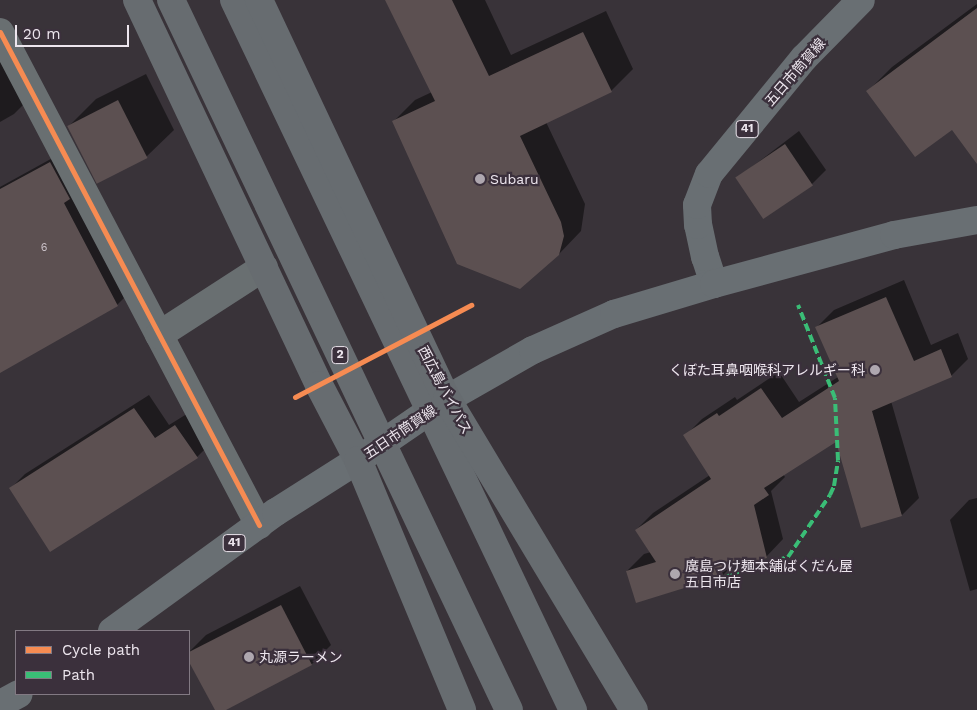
<!DOCTYPE html>
<html>
<head>
<meta charset="utf-8">
<style>
	body { margin:0 }
	#map { position:relative; width:977px; height:710px; overflow:hidden; background:#393339; font-family:"Work Sans","Noto Sans JP",sans-serif }
	div>[style] { position:absolute }
	[style*='--x'] { left:calc(var(--x)*1px); top:calc(var(--y)*1px); width:calc(var(--w)*1px); rotate:calc(var(--a)*1deg) }
	.shadow>* { inset:0; background:#0007 }
	.building>* { inset:0; background:#5c5051; transform-origin:0 0 }
	.minor>* { height:28px; margin:-14px; padding:0 14px; transform-origin:14px; border-radius:14px; background:#696f71 }
	.major>* { height:28px; margin:-14px; padding:0 14px; transform-origin:14px; border-radius:14px; background:#696f73 }
	.highway>* { height:28px; margin:-14px; padding:0 14px; transform-origin:14px; border-radius:14px; background:#676c70 }
	.quiet>* { height:4px; margin-top:-2px; transform-origin:0; background:repeating-linear-gradient(90deg,#3abd76 0 8px,transparent 0 12px) }
	.cycleway>* { height:5px; margin:-2.5px; padding:0 2.5px; transform-origin:2.5px; border-radius:2.5px; background:#f68b52 }
	.dots>* { width:14px; height:14px; translate:-50% -50%; box-sizing:border-box; border:2px solid #3b303c; border-radius:50% }
	span { translate:-50% -50%; white-space:nowrap; text-align:center; line-height:1.15; -webkit-text-stroke:4.5px #3b303c; paint-order:stroke }
	.number-label { font-size:11px; color:#c9c0c7 }
	.number-label span { -webkit-text-stroke-width:0 }
	.shield-label span { padding:1px 4px; background:#3b303c; border:1px solid; border-radius:4px; -webkit-text-stroke-width:0 }
	.shield-label { font-size:12px; color:#ede6ee; font-weight:700 }
	.street-label { font-size:14px; color:#ede6ee }
	.poi-label { font-size:14px; color:#ede6ee }
	.left { translate:0 -50%; text-align:left }
	.right { translate:-100% -50%; text-align:right }
	.legend { position:absolute; left:15px; top:630px; width:175px; height:65px; box-sizing:border-box; background:#3b303c; border:1px solid #827983; margin:0; padding:6px 9px; list-style:none; font-size:15px; color:#ede6ee }
	.legend li { display:flex; align-items:center; gap:10px; height:25px }
	.legend b { width:25px; border:1px solid #827983 }
	.scale { position:absolute; left:15px; top:25px; width:114px; height:22px; box-sizing:border-box; border:2px solid #ede6ee; border-top:0; padding-left:6px; font-size:15px; line-height:18px; white-space:nowrap; color:#ede6ee; -webkit-text-stroke:4px #3b303c; paint-order:stroke }
</style>
</head>
<body>
<div id="map">
	<div class="shadow">
		<div style="clip-path:polygon(387px 0,485px 0,511px 55px,606px 11px,633px 69px,611px 91px,546px 122px,585px 204px,581px 231px,559px 254px,393px 122px,415px 100px,432px 92px)"></div>
		<div style="clip-path:polygon(977px 4px,977px 161px,952px 128px,868px 91px,892px 67px)"></div>
		<div style="clip-path:polygon(0 50px,28px 100px,14px 114px,0 122px)"></div>
		<div style="clip-path:polygon(146px 74px,174px 130px,146px 157px,69px 126px,96px 99px)"></div>
		<div style="clip-path:polygon(799px 131px,826px 170px,812px 184px,739px 180px,753px 166px)"></div>
		<div style="clip-path:polygon(58px 155px,124px 298px,117px 305px,0 371px,0 187px)"></div>
		<div style="clip-path:polygon(904px 280px,931px 345px,958px 333px,968px 359px,951px 376px,891px 401px,919px 498px,902px 515px,837px 440px,783px 474px,785px 477px,771px 491px,783px 539px,766px 557px,733px 565px,723px 575px,627px 571px,644px 554px,651px 552px,636px 530px,653px 513px,710px 475px,685px 436px,702px 419px,735px 397px,737px 400px,779px 372px,799px 402px,838px 377px,817px 327px,834px 310px)"></div>
		<div style="clip-path:polygon(149px 395px,169px 425px,190px 412px,211px 443px,197px 457px,11px 488px,25px 474px)"></div>
		<div style="clip-path:polygon(977px 498px,977px 589px,970px 591px,950px 520px,969px 500px)"></div>
		<div style="clip-path:polygon(300px 586px,331px 645px,312px 664px,224px 710px,216px 710px,189px 660px,189px 652px,206px 635px)"></div>
	</div>
	<div class="building">
		<div style="clip-path:polygon(385px 0,452px 0,489px 76px,583px 32px,612px 92px,520px 136px,561px 222px,564px 236px,559px 255px,520px 289px,457px 264px,392px 121px,435px 101px)"></div>
		<div style="clip-path:polygon(977px 8px,977px 164px,952px 130px,915px 157px,866px 91px)"></div>
		<div style="left:118px;top:100px;width:65px;height:57px;rotate:63deg"></div>
		<div style="left:785px;top:144px;width:50px;height:60px;rotate:56deg"></div>
		<div style="clip-path:polygon(50px 162px,70px 199px,64px 203px,118px 306px,0 373px,0 189px)"></div>
		<div style="clip-path:polygon(886px 297px,914px 361px,941px 349px,952px 377px,872px 411px,902px 516px,861px 528px,836px 442px,764px 488px,769px 495px,754px 505px,767px 558px,721px 569px,723px 576px,636px 603px,626px 571px,656px 562px,635px 530px,711px 479px,683px 435px,717px 413px,719px 416px,761px 388px,782px 418px,839px 381px,815px 327px)"></div>
		<div style="clip-path:polygon(134px 408px,155px 438px,175px 425px,198px 458px,50px 552px,9px 488px)"></div>
		<div style="clip-path:polygon(281px 605px,312px 665px,226px 710px,215px 710px,189px 662px,189px 652px)"></div>
	</div>
	<div class="minor">
		<div style="--x:0;--y:32;--w:557;--a:62.28"></div>
		<div style="--x:159;--y:335;--w:125;--a:-32.9"></div>
	</div>
	<div class="major">
		<div style="--x:714;--y:284;--w:28;--a:-108"></div>
		<div style="--x:705;--y:257;--w:33;--a:-102"></div>
		<div style="--x:698;--y:225;--w:20;--a:-93"></div>
		<div style="--x:697;--y:205;--w:33;--a:-69"></div>
		<div style="--x:709;--y:174;--w:150;--a:-50.7"></div>
		<div style="--x:804;--y:58;--w:81;--a:-45.5"></div>
		<div style="--x:112;--y:631;--w:203;--a:-36"></div>
		<div style="--x:276;--y:512;--w:97;--a:-32.4"></div>
		<div style="--x:358;--y:460;--w:108;--a:-34.4"></div>
		<div style="--x:447;--y:399;--w:99;--a:-29.7"></div>
		<div style="--x:533;--y:350;--w:89;--a:-24"></div>
		<div style="--x:614;--y:314;--w:104;--a:-16.7"></div>
		<div style="--x:714;--y:284;--w:187;--a:-15.2"></div>
		<div style="--x:894;--y:235;--w:84;--a:-10.2"></div>
		<div style="--x:0;--y:704;--w:21;--a:-28"></div>
	</div>
	<div class="highway">
		<div style="--x:137;--y:0;--w:426;--a:64.7"></div>
		<div style="--x:319;--y:385;--w:85;--a:62.5"></div>
		<div style="--x:358;--y:460;--w:271;--a:67.4"></div>
		<div style="--x:171;--y:0;--w:786;--a:64.54"></div>
		<div style="--x:234;--y:0;--w:787;--a:64.48"></div>
		<div style="--x:259;--y:0;--w:441;--a:64.8"></div>
		<div style="--x:447;--y:399;--w:363;--a:59"></div>
	</div>
	<div class="quiet">
		<div style="--x:727;--y:577;--w:5;--a:-37"></div>
		<div style="--x:731;--y:574;--w:59;--a:-16.6"></div>
		<div style="--x:788;--y:557;--w:75;--a:-55.9"></div>
		<div style="--x:830;--y:495;--w:10;--a:-66"></div>
		<div style="--x:834;--y:486;--w:26;--a:-81"></div>
		<div style="--x:838;--y:460;--w:62;--a:-92.8"></div>
		<div style="--x:835;--y:398;--w:100;--a:-111.7"></div>
	</div>
	<div class="cycleway">
		<div style="--x:0;--y:32;--w:557;--a:62.28"></div>
		<div style="--x:295;--y:397;--w:199;--a:-27.6"></div>
	</div>
	<div class="dots">
		<div style="left:480px;top:179px;background:#aea7af"></div>
		<div style="left:875px;top:370px;background:#aea7af"></div>
		<div style="left:675px;top:574px;background:#aea7af"></div>
		<div style="left:249px;top:657px;background:#aea7af"></div>
	</div>
	<div class="number-label">
		<span style="left:44px;top:248px">6</span>
	</div>
	<div class="shield-label">
		<span style="left:747px;top:129px">41</span>
		<span style="left:340px;top:355px">2</span>
		<span style="left:234px;top:543px">41</span>
	</div>
	<div class="street-label">
		<span style="left:795px;top:72px;rotate:-49deg">五日市筒賀線</span>
		<span style="left:445px;top:390px;rotate:62deg">西広島バイパス</span>
		<span style="left:400px;top:432px;rotate:-34deg">五日市筒賀線</span>
	</div>
	<div class="poi-label">
		<span class="left" style="left:490px;top:179px">Subaru</span>
		<span class="right" style="left:865px;top:370px">くぼた耳鼻咽喉科アレルギー科</span>
		<span class="left" style="left:685px;top:574px">廣島つけ麺本舗ばくだん屋<br>五日市店</span>
		<span class="left" style="left:259px;top:657px">丸源ラーメン</span>
	</div>
	<ul class="legend">
	<li><b style="height:6px;background:#f68b52"></b>Cycle path</li>
	<li><b style="height:6px;background:#3abd76"></b>Path</li>
	</ul>
	<div class="scale">20 m</div>
</div>
</body>
</html>
